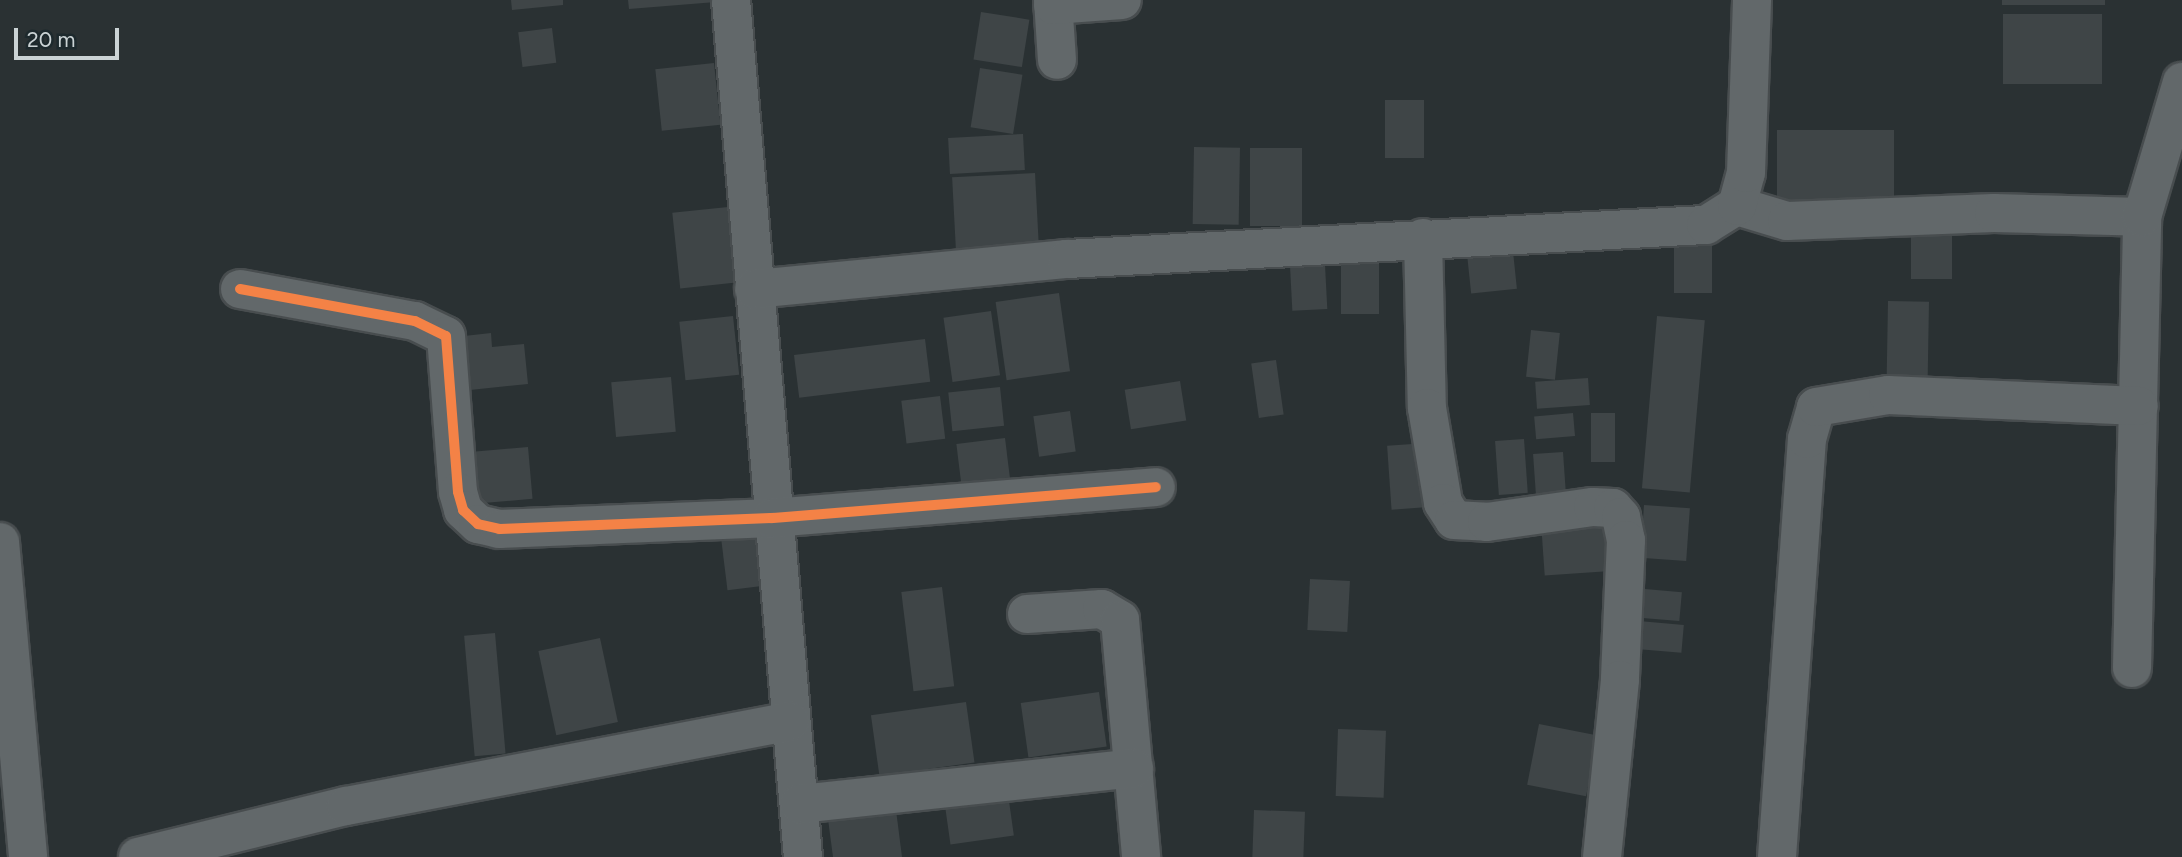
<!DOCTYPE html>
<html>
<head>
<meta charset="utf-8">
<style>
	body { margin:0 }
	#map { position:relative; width:2182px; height:857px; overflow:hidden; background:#2a3133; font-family:Figtree,sans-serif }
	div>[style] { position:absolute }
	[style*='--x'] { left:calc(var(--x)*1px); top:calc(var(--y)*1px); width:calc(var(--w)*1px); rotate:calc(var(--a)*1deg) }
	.building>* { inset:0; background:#3f4547; transform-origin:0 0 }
	.roads { filter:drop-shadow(2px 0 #484d4f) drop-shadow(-2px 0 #484d4f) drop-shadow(0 2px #484d4f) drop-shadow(0 -2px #484d4f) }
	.minor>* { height:38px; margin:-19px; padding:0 19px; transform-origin:19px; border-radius:19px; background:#62686a }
	.cycleway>* { height:10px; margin:-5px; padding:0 5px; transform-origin:5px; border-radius:5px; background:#f48246 }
	span { translate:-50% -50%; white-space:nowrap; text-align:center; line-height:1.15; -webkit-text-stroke:5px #1d292d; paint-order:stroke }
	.scale { position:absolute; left:14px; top:28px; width:105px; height:32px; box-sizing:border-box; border:4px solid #cbd3d5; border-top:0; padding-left:9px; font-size:21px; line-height:24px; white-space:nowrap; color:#cbd3d5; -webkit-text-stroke:5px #1d292d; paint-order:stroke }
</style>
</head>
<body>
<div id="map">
	<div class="building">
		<div style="clip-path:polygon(511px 0,563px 0,563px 5px,512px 10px)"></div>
		<div style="clip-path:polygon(628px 0,716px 0,716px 2px,629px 9px)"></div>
		<div style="left:2002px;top:0;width:103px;height:5px"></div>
		<div style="left:981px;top:12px;width:49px;height:48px;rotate:9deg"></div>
		<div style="left:2003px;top:14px;width:99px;height:70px"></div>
		<div style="left:552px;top:28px;width:35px;height:34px;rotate:83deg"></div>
		<div style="left:714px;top:63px;width:62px;height:59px;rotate:84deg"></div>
		<div style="left:980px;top:68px;width:43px;height:60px;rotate:9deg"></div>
		<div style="left:1424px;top:100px;width:58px;height:39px;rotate:90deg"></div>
		<div style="left:1777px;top:130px;width:117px;height:72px"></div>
		<div style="left:1023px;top:134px;width:36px;height:75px;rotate:87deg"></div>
		<div style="left:1194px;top:147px;width:46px;height:77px;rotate:1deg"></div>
		<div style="left:1250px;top:148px;width:52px;height:78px"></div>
		<div style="left:1035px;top:173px;width:84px;height:83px;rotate:87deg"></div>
		<div style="left:728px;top:207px;width:76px;height:56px;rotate:84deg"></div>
		<div style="left:1911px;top:233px;width:41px;height:46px"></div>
		<div style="left:1512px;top:242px;width:47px;height:46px;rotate:84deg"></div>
		<div style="left:1674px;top:243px;width:38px;height:50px"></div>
		<div style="left:1341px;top:254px;width:38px;height:60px"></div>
		<div style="left:1325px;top:265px;width:44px;height:35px;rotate:87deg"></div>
		<div style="left:1059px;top:293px;width:79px;height:64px;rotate:82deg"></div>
		<div style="left:1888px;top:301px;width:41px;height:85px;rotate:1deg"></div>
		<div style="left:991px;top:311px;width:65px;height:48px;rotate:82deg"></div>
		<div style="left:733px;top:316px;width:59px;height:54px;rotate:84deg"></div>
		<div style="left:1657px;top:316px;width:48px;height:173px;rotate:5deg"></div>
		<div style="left:1531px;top:330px;width:29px;height:47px;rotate:6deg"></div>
		<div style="clip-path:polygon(491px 333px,492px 347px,524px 344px,528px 384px,470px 390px,464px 336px)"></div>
		<div style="left:925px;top:339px;width:43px;height:132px;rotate:83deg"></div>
		<div style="left:1276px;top:360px;width:55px;height:25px;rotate:82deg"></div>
		<div style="left:671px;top:377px;width:55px;height:60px;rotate:85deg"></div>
		<div style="left:1588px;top:378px;width:27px;height:53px;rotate:86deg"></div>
		<div style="left:1180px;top:381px;width:40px;height:56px;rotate:81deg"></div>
		<div style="left:1000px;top:387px;width:39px;height:52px;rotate:84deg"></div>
		<div style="left:940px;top:396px;width:43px;height:39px;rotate:83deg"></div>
		<div style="left:1070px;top:411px;width:41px;height:37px;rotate:82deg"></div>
		<div style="left:1573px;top:413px;width:23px;height:39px;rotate:85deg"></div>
		<div style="left:1591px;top:413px;width:24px;height:49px"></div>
		<div style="left:1005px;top:438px;width:52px;height:49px;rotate:83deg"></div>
		<div style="left:1524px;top:439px;width:54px;height:29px;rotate:86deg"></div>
		<div style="left:1427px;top:443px;width:64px;height:40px;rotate:86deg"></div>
		<div style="left:528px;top:447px;width:52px;height:61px;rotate:85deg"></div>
		<div style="left:1563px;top:452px;width:47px;height:30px;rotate:86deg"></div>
		<div style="left:1644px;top:505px;width:46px;height:53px;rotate:4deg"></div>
		<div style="left:1607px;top:520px;width:51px;height:66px;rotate:86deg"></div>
		<div style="left:759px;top:535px;width:51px;height:38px;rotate:83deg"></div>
		<div style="left:1310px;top:579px;width:40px;height:51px;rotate:3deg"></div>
		<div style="left:942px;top:587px;width:100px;height:41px;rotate:83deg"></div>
		<div style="left:1645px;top:589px;width:37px;height:29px;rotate:5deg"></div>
		<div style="left:1639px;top:621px;width:45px;height:28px;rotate:5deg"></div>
		<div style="left:495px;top:633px;width:121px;height:31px;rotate:85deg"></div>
		<div style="left:600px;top:638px;width:86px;height:63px;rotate:78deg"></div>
		<div style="left:1099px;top:692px;width:55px;height:79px;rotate:82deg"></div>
		<div style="left:966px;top:702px;width:61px;height:96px;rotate:82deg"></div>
		<div style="left:1539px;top:724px;width:60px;height:62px;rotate:11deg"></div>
		<div style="left:1338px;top:729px;width:48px;height:67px;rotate:2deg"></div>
		<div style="left:1008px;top:794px;width:42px;height:64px;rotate:82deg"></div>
		<div style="clip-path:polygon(896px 810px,902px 857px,833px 857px,828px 819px)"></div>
		<div style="left:1254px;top:810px;width:51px;height:47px;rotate:2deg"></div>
	</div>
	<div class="roads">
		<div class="minor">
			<div style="--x:731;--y:0;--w:860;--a:85.2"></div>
			<div style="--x:1053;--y:0;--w:60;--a:86.2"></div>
			<div style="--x:1053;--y:5;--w:69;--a:-4.1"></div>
			<div style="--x:1737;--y:206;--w:52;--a:16.7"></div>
			<div style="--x:1787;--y:221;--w:207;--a:-2.2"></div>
			<div style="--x:1994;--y:213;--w:148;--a:1.5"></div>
			<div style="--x:1423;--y:238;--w:170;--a:88.7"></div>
			<div style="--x:1427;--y:408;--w:96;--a:80.4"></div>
			<div style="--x:1443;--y:503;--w:20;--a:57"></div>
			<div style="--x:1454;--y:520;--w:33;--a:3"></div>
			<div style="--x:1487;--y:522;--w:107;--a:-8.1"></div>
			<div style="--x:1593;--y:507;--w:20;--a:3"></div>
			<div style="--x:1613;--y:508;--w:12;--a:48"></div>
			<div style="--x:1621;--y:517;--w:24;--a:78"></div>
			<div style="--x:1626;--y:540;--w:140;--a:92.5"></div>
			<div style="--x:1620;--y:680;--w:178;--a:95.8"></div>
			<div style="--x:240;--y:289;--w:178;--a:10.4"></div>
			<div style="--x:415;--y:321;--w:34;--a:26"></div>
			<div style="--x:446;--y:336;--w:156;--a:85.6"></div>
			<div style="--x:458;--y:492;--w:19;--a:74"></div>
			<div style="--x:463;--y:510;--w:21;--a:43"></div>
			<div style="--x:478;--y:524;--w:22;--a:13"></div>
			<div style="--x:499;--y:529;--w:273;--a:-2.3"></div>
			<div style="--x:772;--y:518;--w:385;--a:-4.6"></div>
			<div style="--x:754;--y:289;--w:314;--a:-5.5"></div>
			<div style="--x:1067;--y:259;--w:640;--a:-3.05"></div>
			<div style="--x:1706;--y:225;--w:36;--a:-32"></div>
			<div style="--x:1737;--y:206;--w:34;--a:-75"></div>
			<div style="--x:1746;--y:173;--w:173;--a:-88"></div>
			<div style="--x:0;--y:542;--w:316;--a:84.9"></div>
			<div style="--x:1027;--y:614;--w:75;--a:-3.8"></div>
			<div style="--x:1102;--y:609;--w:21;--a:31"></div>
			<div style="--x:1120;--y:620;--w:238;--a:84.9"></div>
			<div style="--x:2132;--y:668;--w:451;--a:-88.7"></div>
			<div style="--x:2142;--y:217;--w:141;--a:-73.5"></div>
			<div style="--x:799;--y:804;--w:337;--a:-6.1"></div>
			<div style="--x:138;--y:857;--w:214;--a:-13.8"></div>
			<div style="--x:346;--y:806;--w:452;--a:-10.8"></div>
			<div style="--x:1777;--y:857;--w:419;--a:-85.9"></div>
			<div style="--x:1807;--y:439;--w:33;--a:-74"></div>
			<div style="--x:1816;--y:407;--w:73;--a:-9.5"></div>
			<div style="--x:1888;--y:395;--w:251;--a:2.5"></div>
		</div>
	</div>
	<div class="cycleway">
		<div style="--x:240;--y:289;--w:178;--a:10.4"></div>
		<div style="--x:415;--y:321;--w:34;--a:26"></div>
		<div style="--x:446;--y:336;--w:156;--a:85.6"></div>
		<div style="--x:458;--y:492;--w:19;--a:74"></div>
		<div style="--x:463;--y:510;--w:21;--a:43"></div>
		<div style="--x:478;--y:524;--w:22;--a:13"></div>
		<div style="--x:499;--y:529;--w:273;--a:-2.3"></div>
		<div style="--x:772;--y:518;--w:385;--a:-4.6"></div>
	</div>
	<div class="scale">20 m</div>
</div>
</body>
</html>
